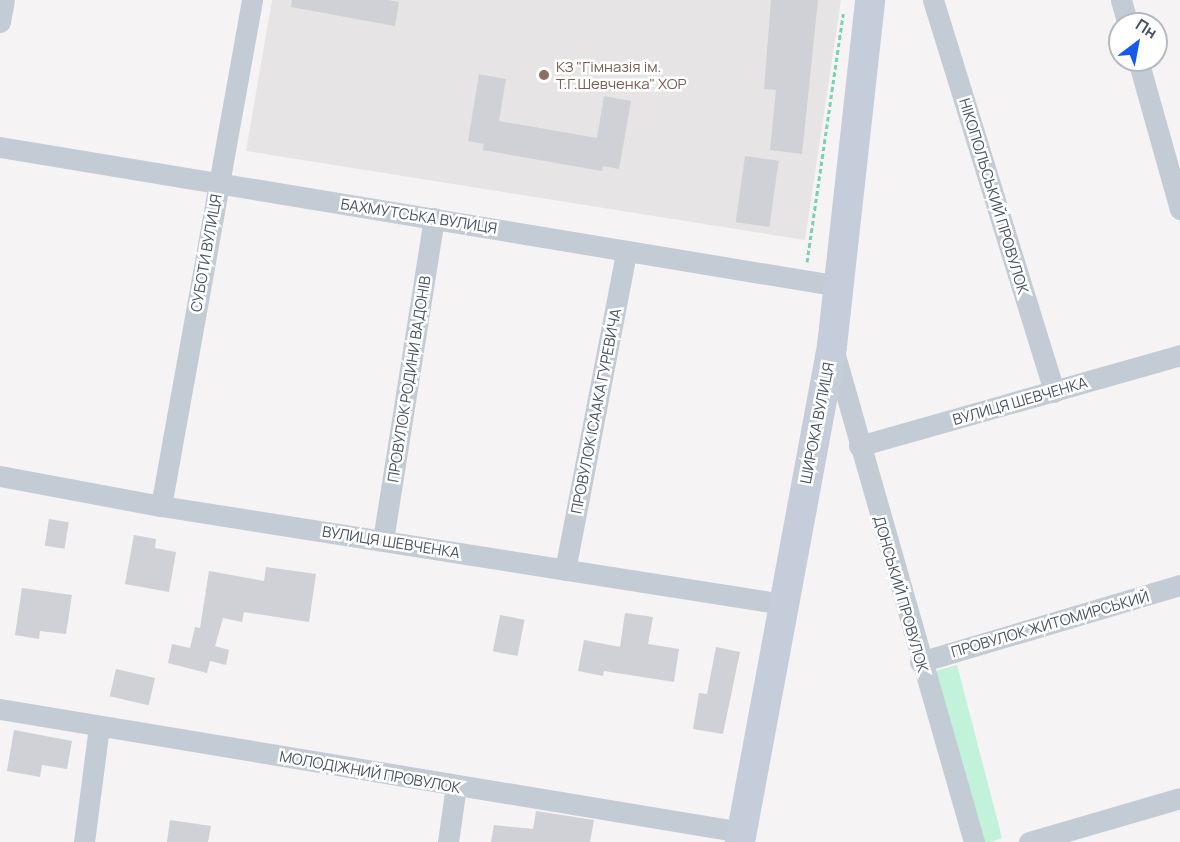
<!DOCTYPE html>
<html>
<head>
<meta charset="utf-8">
<style>
	body { margin:0 }
	#map { position:relative; width:1180px; height:842px; overflow:hidden; background:#f5f3f3; font-family:Manrope,sans-serif }
	div>[style] { position:absolute }
	[style*='--x'] { left:calc(var(--x)*1px); top:calc(var(--y)*1px); width:calc(var(--w)*1px); rotate:calc(var(--a)*1deg) }
	.education>* { inset:0; background:#e6e4e5 }
	.green>* { inset:0; background:#c2f2da }
	.building>* { inset:0; background:#cfd1d7; transform-origin:0 0 }
	.path>* { height:3px; margin-top:-1.5px; transform-origin:0; background:repeating-linear-gradient(90deg,#78d2b0 0 4.5px,transparent 0 7.5px) }
	.street>* { height:21px; margin:-10.5px; padding:0 10.5px; transform-origin:10.5px; border-radius:10.5px; background:#c3cbd4 }
	.secondary>* { height:30px; margin:-15px; padding:0 15px; transform-origin:15px; border-radius:15px; background:#c5cddb }
	.dots>* { width:16px; height:16px; translate:-50% -50%; box-sizing:border-box; border:3px solid #fff; border-radius:50% }
	span { translate:-50% -50%; white-space:nowrap; text-align:center; line-height:1.15; -webkit-text-stroke:5px #fff; paint-order:stroke }
	.education-label { font-size:15px; color:#785e54 }
	.left { translate:0 -50%; text-align:left }
	.street-label { font-size:15px; color:#495361 }
	.north { position:absolute; left:1108px; top:12px; width:60px; height:60px; box-sizing:border-box; background:#fff; border:2px solid #b6bac0; border-radius:50%; rotate:32deg; font-size:16px; font-weight:700; line-height:24px; text-align:center; color:#495361 }
	.north::after { content:''; display:block; margin:auto; width:21px; height:27px; background:#155aec; clip-path:polygon(50% 0,100% 100%,50% 72%,0 100%) }
</style>
</head>
<body>
<div id="map">
	<div class="education">
		<div style="clip-path:polygon(272px 0,841px 0,805px 240px,246px 151px)"></div>
	</div>
	<div class="green">
		<div style="clip-path:polygon(957px 665px,1002px 838px,990px 842px,983px 842px,936px 671px)"></div>
	</div>
	<div class="building">
		<div style="clip-path:polygon(292px 0,388px 0,399px 2px,395px 26px,291px 7px)"></div>
		<div style="clip-path:polygon(771px 0,818px 0,802px 154px,770px 150px,776px 90px,764px 89px)"></div>
		<div style="clip-path:polygon(479px 74px,506px 79px,499px 121px,597px 138px,604px 96px,631px 101px,619px 169px,603px 166px,602px 171px,483px 150px,484px 144px,468px 141px)"></div>
		<div style="left:745px;top:156px;width:34px;height:67px;rotate:8deg"></div>
		<div style="left:49px;top:519px;width:20px;height:27px;rotate:9deg"></div>
		<div style="clip-path:polygon(134px 535px,156px 539px,155px 548px,176px 552px,169px 592px,125px 584px)"></div>
		<div style="clip-path:polygon(266px 567px,316px 574px,309px 622px,244px 612px,242px 622px,223px 618px,215px 646px,229px 650px,226px 665px,210px 661px,207px 673px,168px 663px,172px 644px,190px 648px,195px 627px,200px 628px,209px 571px,264px 581px)"></div>
		<div style="clip-path:polygon(22px 588px,72px 595px,66px 634px,40px 631px,39px 639px,15px 635px)"></div>
		<div style="clip-path:polygon(625px 613px,653px 617px,648px 644px,679px 649px,674px 682px,604px 671px,603px 676px,578px 671px,584px 640px,620px 647px)"></div>
		<div style="left:500px;top:615px;width:25px;height:37px;rotate:11deg"></div>
		<div style="clip-path:polygon(716px 647px,740px 652px,723px 734px,693px 729px,699px 693px,707px 694px)"></div>
		<div style="left:116px;top:669px;width:40px;height:28px;rotate:13deg"></div>
		<div style="clip-path:polygon(14px 730px,72px 741px,67px 769px,42px 765px,40px 777px,7px 771px)"></div>
		<div style="clip-path:polygon(536px 811px,594px 820px,590px 842px,491px 842px,494px 825px,533px 829px)"></div>
		<div style="clip-path:polygon(170px 820px,211px 826px,208px 842px,167px 842px)"></div>
	</div>
	<div class="path">
		<div style="--x:807;--y:262;--w:251;--a:-81.7"></div>
	</div>
	<div class="street">
		<div style="--x:933;--y:0;--w:410;--a:72.8"></div>
		<div style="--x:1121;--y:0;--w:25;--a:74"></div>
		<div style="--x:0;--y:22;--w:22;--a:-80"></div>
		<div style="--x:1138;--y:60;--w:155;--a:74.3"></div>
		<div style="--x:0;--y:147;--w:850;--a:9.41"></div>
		<div style="--x:834;--y:352;--w:510;--a:74.05"></div>
		<div style="--x:859;--y:446;--w:334;--a:-15.8"></div>
		<div style="--x:0;--y:476;--w:164;--a:10.6"></div>
		<div style="--x:161;--y:506;--w:630;--a:8.95"></div>
		<div style="--x:161;--y:506;--w:514;--a:-79.8"></div>
		<div style="--x:383;--y:540;--w:326;--a:-81"></div>
		<div style="--x:565;--y:570;--w:324;--a:-79.1"></div>
		<div style="--x:920;--y:662;--w:271;--a:-16.5"></div>
		<div style="--x:0;--y:709;--w:751;--a:9.42"></div>
		<div style="--x:84;--y:842;--w:117;--a:-82.6"></div>
		<div style="--x:448;--y:842;--w:57;--a:-81.9"></div>
		<div style="--x:1029;--y:842;--w:157;--a:-16.2"></div>
	</div>
	<div class="secondary">
		<div style="--x:740;--y:842;--w:504;--a:-79.49"></div>
		<div style="--x:832;--y:346;--w:348;--a:-83.7"></div>
	</div>
	<div class="dots">
		<div style="left:544px;top:75px;background:#8d6e63"></div>
	</div>
	<div class="education-label">
		<span class="left" style="left:556px;top:75px">КЗ "Гімназія ім.<br>Т.Г.Шевченка" ХОР</span>
	</div>
	<div class="street-label">
		<span style="left:994px;top:196px;rotate:73deg">НІКОПОЛЬСЬКИЙ ПРОВУЛОК</span>
		<span style="left:419px;top:216px;rotate:9deg">БАХМУТСЬКА ВУЛИЦЯ</span>
		<span style="left:206px;top:253px;rotate:-80deg">СУБОТИ ВУЛИЦЯ</span>
		<span style="left:409px;top:379px;rotate:-81deg">ПРОВУЛОК РОДИНИ ВАДОНІВ</span>
		<span style="left:1020px;top:401px;rotate:-16deg">ВУЛИЦЯ ШЕВЧЕНКА</span>
		<span style="left:596px;top:411px;rotate:-79deg">ПРОВУЛОК ІСААКА ГУРЕВИЧА</span>
		<span style="left:817px;top:423px;rotate:-79deg">ШИРОКА ВУЛИЦЯ</span>
		<span style="left:391px;top:542px;rotate:9deg">ВУЛИЦЯ ШЕВЧЕНКА</span>
		<span style="left:901px;top:594px;rotate:74deg">ДОНСЬКИЙ ПРОВУЛОК</span>
		<span style="left:1050px;top:624px;rotate:-16deg">ПРОВУЛОК ЖИТОМИРСЬКИЙ</span>
		<span style="left:370px;top:772px;rotate:10deg">МОЛОДІЖНИЙ ПРОВУЛОК</span>
	</div>
	<div class="north">Пн</div>
</div>
</body>
</html>
